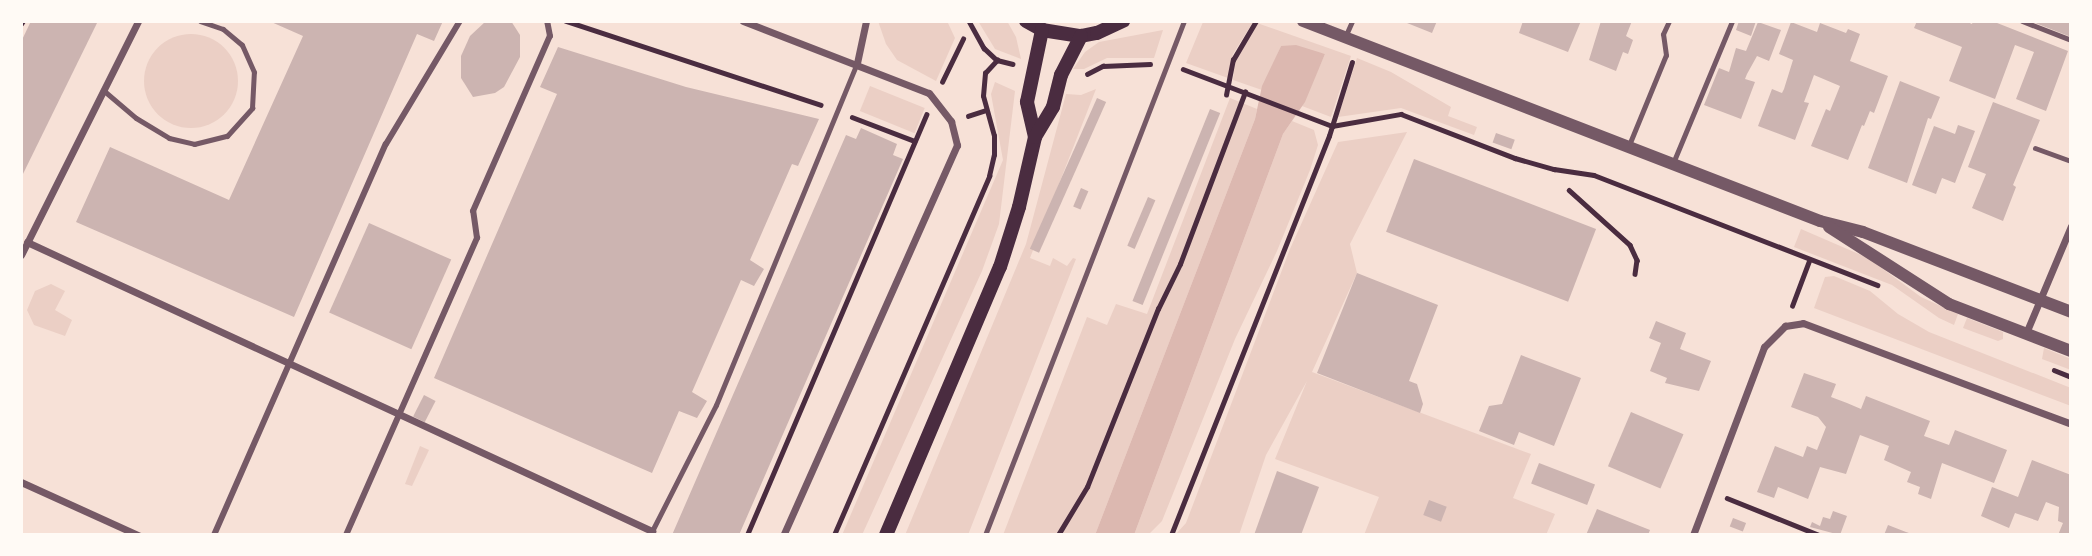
<!DOCTYPE html>
<html>
<head>
<meta charset="utf-8">
<style>
	body { margin:0 }
	#map { position:relative; width:2092px; height:556px; overflow:hidden; background:#f7e1d7; font-family:"PT Sans",sans-serif }
	div>[style] { position:absolute }
	[style*='--x'] { left:calc(var(--x)*1px); top:calc(var(--y)*1px); width:calc(var(--w)*1px); rotate:calc(var(--a)*1deg) }
	.green>* { inset:0; background:#ebcfc5; transform-origin:0 0 }
	.round { border-radius:50% }
	.water>* { inset:0; background:#dcb8b0 }
	.building>* { inset:0; background:#ccb4b1; transform-origin:0 0 }
	.path>* { height:4.5px; margin:-2.25px; padding:0 2.25px; transform-origin:2.25px; border-radius:2.25px; background:#4a2c40 }
	.service>* { height:5px; margin:-2.5px; padding:0 2.5px; transform-origin:2.5px; border-radius:2.5px; background:#755966 }
	.pedestrian>* { height:6px; margin:-3px; padding:0 3px; transform-origin:3px; border-radius:3px; background:#755966 }
	.minor>* { height:7px; margin:-3.5px; padding:0 3.5px; transform-origin:3.5px; border-radius:3.5px; background:#755966 }
	.tertiary>* { height:12px; margin:-6px; padding:0 6px; transform-origin:6px; border-radius:6px; background:#755966 }
	.secondary>* { height:14px; margin:-7px; padding:0 7px; transform-origin:7px; border-radius:7px; background:#4a2c40 }
	span { translate:-50% -50%; white-space:nowrap; text-align:center; line-height:1.15; -webkit-text-stroke:5px #fffaf5; paint-order:stroke }
	.frame { position:absolute; inset:0; border:23px solid #fffaf5; pointer-events:none }
</style>
</head>
<body>
<div id="map">
	<div class="green">
		<div style="clip-path:polygon(878px 21px,947px 21px,955px 38px,936px 81px,897px 60px,886px 44px)"></div>
		<div style="clip-path:polygon(978px 21px,1007px 21px,1016px 37px,1021px 59px,995px 49px)"></div>
		<div style="clip-path:polygon(1203px 22px,1253px 22px,1233px 54px,1228px 78px,1186px 63px)"></div>
		<div style="clip-path:polygon(1257px 23px,1351px 56px,1331px 117px,1302px 106px,1325px 54px,1281px 46px,1262px 90px,1233px 80px,1235px 61px)"></div>
		<div style="clip-path:polygon(1163px 30px,1154px 58px,1107px 58px,1084px 69px,1073px 69px,1085px 52px,1099px 42px)"></div>
		<div class="round" style="left:144px;top:34px;width:94px;height:94px"></div>
		<div style="clip-path:polygon(1357px 58px,1391px 72px,1451px 107px,1448px 116px,1477px 127px,1474px 135px,1401px 108px,1338px 117px)"></div>
		<div style="clip-path:polygon(995px 82px,1015px 91px,999px 224px,982px 271px,862px 535px,842px 535px,1003px 160px,991px 94px)"></div>
		<div style="left:870px;top:86px;width:59px;height:27px;rotate:22deg"></div>
		<div style="clip-path:polygon(1096px 89px,1030px 258px,1050px 266px,1053px 258px,1067px 266px,1073px 258px,1076px 259px,968px 535px,905px 535px,1026px 244px,1066px 94px,1081px 95px)"></div>
		<div style="clip-path:polygon(1230px 98px,1257px 109px,1255px 119px,1095px 535px,1003px 535px,1087px 317px,1107px 325px,1116px 304px,1147px 314px)"></div>
		<div style="clip-path:polygon(1292px 121px,1314px 130px,1318px 145px,1310px 170px,1277px 251px,1235px 339px,1162px 521px,1148px 535px,1134px 535px,1283px 134px)"></div>
		<div style="clip-path:polygon(1407px 132px,1350px 244px,1357px 273px,1312px 372px,1531px 454px,1513px 498px,1555px 514px,1546px 535px,1364px 535px,1379px 497px,1275px 459px,1307px 381px,1266px 455px,1239px 535px,1175px 535px,1186px 523px,1290px 249px,1338px 142px)"></div>
		<div style="clip-path:polygon(1801px 229px,1868px 258px,1921px 297px,1958px 314px,1954px 325px,1939px 318px,1892px 285px,1794px 247px)"></div>
		<div style="clip-path:polygon(1834px 276px,1870px 291px,1898px 314px,1929px 332px,2071px 388px,2071px 406px,1814px 308px,1825px 277px)"></div>
		<div style="clip-path:polygon(51px 284px,65px 291px,55px 310px,72px 320px,65px 336px,34px 325px,27px 310px,35px 291px)"></div>
		<div style="clip-path:polygon(1967px 318px,2003px 332px,2003px 339px,1998px 341px,1963px 328px)"></div>
		<div style="clip-path:polygon(2044px 348px,2071px 359px,2071px 370px,2042px 359px)"></div>
		<div style="clip-path:polygon(420px 446px,429px 450px,412px 486px,405px 484px)"></div>
	</div>
	<div class="water">
		<div style="clip-path:polygon(1296px 45px,1325px 54px,1305px 102px,1283px 134px,1134px 535px,1095px 535px,1255px 119px,1262px 86px,1281px 46px)"></div>
	</div>
	<div class="building">
		<div style="clip-path:polygon(31px 21px,98px 21px,21px 178px,21px 42px)"></div>
		<div style="clip-path:polygon(269px 21px,443px 21px,434px 41px,417px 34px,294px 317px,76px 222px,110px 147px,229px 200px,303px 36px)"></div>
		<div style="clip-path:polygon(486px 21px,511px 21px,520px 35px,520px 57px,504px 87px,495px 93px,473px 97px,461px 78px,461px 56px,470px 36px)"></div>
		<div style="clip-path:polygon(1402px 21px,1437px 21px,1432px 33px)"></div>
		<div style="clip-path:polygon(1523px 21px,1581px 21px,1568px 52px,1519px 33px)"></div>
		<div style="clip-path:polygon(1601px 21px,1632px 21px,1626px 36px,1633px 40px,1628px 54px,1623px 52px,1616px 71px,1589px 60px)"></div>
		<div style="clip-path:polygon(1739px 21px,1756px 21px,1751px 36px,1736px 30px)"></div>
		<div style="clip-path:polygon(1917px 21px,1965px 21px,1972px 24px,1973px 21px,1992px 21px,2068px 51px,2046px 111px,2016px 99px,2034px 52px,2015px 45px,1995px 99px,1949px 81px,1962px 47px,1914px 28px)"></div>
		<div style="clip-path:polygon(2030px 21px,2071px 21px,2071px 37px)"></div>
		<div style="clip-path:polygon(1758px 22px,1781px 30px,1769px 61px,1757px 56px,1747px 74px,1745px 79px,1755px 82px,1741px 119px,1704px 105px,1719px 68px,1729px 72px,1736px 48px,1746px 51px)"></div>
		<div style="clip-path:polygon(1791px 22px,1817px 32px,1820px 23px,1846px 33px,1848px 29px,1860px 34px,1850px 61px,1888px 76px,1874px 113px,1870px 111px,1864px 126px,1862px 125px,1848px 160px,1811px 146px,1826px 109px,1830px 111px,1840px 86px,1814px 75px,1804px 102px,1809px 103px,1795px 140px,1758px 126px,1772px 89px,1782px 93px,1784px 89px,1793px 60px,1779px 54px)"></div>
		<div style="clip-path:polygon(558px 47px,686px 87px,819px 119px,798px 166px,792px 164px,750px 260px,764px 269px,754px 286px,741px 280px,692px 392px,707px 401px,697px 418px,679px 411px,652px 473px,434px 378px,557px 94px,540px 87px)"></div>
		<div style="clip-path:polygon(1900px 81px,1940px 97px,1931px 119px,1928px 118px,1907px 183px,1868px 168px)"></div>
		<div style="left:1097px;top:98px;width:10px;height:165px;rotate:24deg"></div>
		<div style="clip-path:polygon(1993px 102px,2040px 120px,2013px 185px,2016px 187px,2003px 221px,1972px 208px,1986px 174px,1968px 167px)"></div>
		<div style="left:1210px;top:109px;width:11px;height:207px;rotate:22deg"></div>
		<div style="clip-path:polygon(1958px 125px,1975px 131px,1955px 183px,1942px 178px,1936px 194px,1912px 185px,1934px 126px,1955px 134px)"></div>
		<div style="clip-path:polygon(861px 128px,897px 144px,893px 155px,903px 159px,739px 535px,672px 535px,846px 135px,856px 139px)"></div>
		<div style="left:1496px;top:133px;width:20px;height:10px;rotate:20deg"></div>
		<div style="left:1414px;top:159px;width:195px;height:78px;rotate:21deg"></div>
		<div style="left:1081px;top:188px;width:8px;height:20px;rotate:23deg"></div>
		<div style="left:1148px;top:197px;width:8px;height:53px;rotate:23deg"></div>
		<div style="left:369px;top:223px;width:90px;height:98px;rotate:24deg"></div>
		<div style="clip-path:polygon(1357px 273px,1438px 305px,1409px 381px,1417px 384px,1423px 404px,1420px 413px,1317px 373px)"></div>
		<div style="clip-path:polygon(1656px 321px,1686px 333px,1680px 349px,1711px 361px,1699px 391px,1665px 383px,1667px 378px,1650px 371px,1661px 343px,1649px 338px)"></div>
		<div style="clip-path:polygon(1521px 355px,1581px 378px,1554px 446px,1519px 432px,1514px 445px,1479px 431px,1489px 406px,1502px 404px)"></div>
		<div style="clip-path:polygon(1804px 373px,1836px 384px,1831px 397px,1847px 403px,1861px 409px,1866px 396px,1930px 421px,1924px 436px,1938px 441px,1949px 445px,1955px 430px,2007px 450px,1994px 483px,1942px 463px,1931px 499px,1918px 494px,1920px 487px,1907px 482px,1911px 472px,1884px 460px,1889px 446px,1860px 435px,1846px 474px,1820px 467px,1808px 499px,1778px 487px,1774px 498px,1757px 492px,1775px 446px,1803px 457px,1807px 446px,1817px 450px,1826px 427px,1818px 417px,1791px 407px)"></div>
		<div style="left:424px;top:395px;width:13px;height:24px;rotate:27deg"></div>
		<div style="left:1631px;top:412px;width:57px;height:59px;rotate:23deg"></div>
		<div style="clip-path:polygon(2032px 460px,2071px 475px,2071px 535px,2058px 535px,2063px 523px,2058px 521px,2059px 507px,2046px 502px,2038px 521px,2015px 513px,2009px 528px,1981px 516px,1992px 487px,2018px 497px)"></div>
		<div style="left:1539px;top:463px;width:60px;height:22px;rotate:21deg"></div>
		<div style="clip-path:polygon(1277px 471px,1319px 487px,1301px 535px,1254px 535px)"></div>
		<div style="left:1429px;top:500px;width:19px;height:16px;rotate:21deg"></div>
		<div style="clip-path:polygon(1597px 509px,1650px 530px,1648px 535px,1586px 535px)"></div>
		<div style="clip-path:polygon(1833px 511px,1847px 516px,1840px 535px,1810px 527px,1812px 522px,1820px 526px,1823px 517px,1830px 519px)"></div>
		<div style="left:1733px;top:518px;width:14px;height:9px;rotate:21deg"></div>
		<div style="clip-path:polygon(1888px 525px,1906px 532px,1915px 535px,1884px 535px)"></div>
	</div>
	<div class="path">
		<div style="--x:566;--y:21;--w:268;--a:18.2"></div>
		<div style="--x:969;--y:21;--w:31;--a:61"></div>
		<div style="--x:984;--y:48;--w:18;--a:43"></div>
		<div style="--x:997;--y:60;--w:16;--a:14"></div>
		<div style="--x:21;--y:24;--w:4;--a:-56"></div>
		<div style="--x:1183;--y:69;--w:160;--a:20.9"></div>
		<div style="--x:1332;--y:126;--w:70;--a:-9.9"></div>
		<div style="--x:1401;--y:114;--w:122;--a:21.1"></div>
		<div style="--x:1515;--y:158;--w:41;--a:15.8"></div>
		<div style="--x:1554;--y:169;--w:40;--a:8.5"></div>
		<div style="--x:1594;--y:175;--w:304;--a:21.2"></div>
		<div style="--x:1087;--y:74;--w:18;--a:-27"></div>
		<div style="--x:1103;--y:66;--w:47;--a:-2.4"></div>
		<div style="--x:942;--y:82;--w:48;--a:-64"></div>
		<div style="--x:1226;--y:95;--w:36;--a:-79"></div>
		<div style="--x:1233;--y:60;--w:45;--a:-59.5"></div>
		<div style="--x:968;--y:116;--w:19;--a:-18"></div>
		<div style="--x:852;--y:117;--w:67;--a:20.9"></div>
		<div style="--x:1569;--y:190;--w:82;--a:42"></div>
		<div style="--x:1630;--y:245;--w:17;--a:65"></div>
		<div style="--x:1637;--y:260;--w:14;--a:98"></div>
		<div style="--x:1792;--y:306;--w:48;--a:-69.3"></div>
		<div style="--x:2054;--y:370;--w:18;--a:22"></div>
		<div style="--x:1727;--y:498;--w:99;--a:21.9"></div>
		<div style="--x:747;--y:535;--w:457;--a:-66.9"></div>
		<div style="--x:834;--y:535;--w:391;--a:-66.6"></div>
		<div style="--x:989;--y:176;--w:22;--a:-77"></div>
		<div style="--x:994;--y:155;--w:19;--a:-90"></div>
		<div style="--x:994;--y:136;--w:41;--a:-105.4"></div>
		<div style="--x:983;--y:96;--w:23;--a:-85"></div>
		<div style="--x:985;--y:73;--w:18;--a:-47"></div>
		<div style="--x:1058;--y:535;--w:56;--a:-58.9"></div>
		<div style="--x:1087;--y:487;--w:192;--a:-68.3"></div>
		<div style="--x:1158;--y:309;--w:50;--a:-63.9"></div>
		<div style="--x:1180;--y:264;--w:184;--a:-69.3"></div>
		<div style="--x:1171;--y:535;--w:429;--a:-68.4"></div>
		<div style="--x:1329;--y:136;--w:77;--a:-72.7"></div>
	</div>
	<div class="service">
		<div style="--x:2022;--y:21;--w:53;--a:21.2"></div>
		<div style="--x:1345;--y:37;--w:17;--a:-66"></div>
		<div style="--x:103;--y:90;--w:43;--a:40.3"></div>
		<div style="--x:136;--y:118;--w:39;--a:31"></div>
		<div style="--x:169;--y:138;--w:26;--a:13"></div>
		<div style="--x:194;--y:144;--w:34;--a:-14"></div>
		<div style="--x:227;--y:136;--w:38;--a:-48"></div>
		<div style="--x:252;--y:108;--w:36;--a:-87"></div>
		<div style="--x:254;--y:72;--w:30;--a:-114"></div>
		<div style="--x:242;--y:45;--w:25;--a:-140"></div>
		<div style="--x:223;--y:29;--w:24;--a:-161"></div>
		<div style="--x:1629;--y:145;--w:97;--a:-67.7"></div>
		<div style="--x:1666;--y:55;--w:21;--a:-98"></div>
		<div style="--x:1663;--y:34;--w:14;--a:-65"></div>
		<div style="--x:2035;--y:148;--w:38;--a:20"></div>
		<div style="--x:1673;--y:163;--w:154;--a:-67.4"></div>
		<div style="--x:652;--y:531;--w:141;--a:-63.1"></div>
		<div style="--x:716;--y:405;--w:370;--a:-67.6"></div>
		<div style="--x:985;--y:535;--w:551;--a:-68.84"></div>
	</div>
	<div class="pedestrian">
		<div style="--x:214;--y:535;--w:427;--a:-66.3"></div>
		<div style="--x:386;--y:144;--w:144;--a:-59"></div>
		<div style="--x:346;--y:535;--w:325;--a:-66.2"></div>
		<div style="--x:477;--y:238;--w:27;--a:-98"></div>
		<div style="--x:473;--y:211;--w:191;--a:-66.3"></div>
		<div style="--x:550;--y:36;--w:15;--a:-101"></div>
	</div>
	<div class="minor">
		<div style="--x:743;--y:21;--w:199;--a:21.2"></div>
		<div style="--x:929;--y:93;--w:36;--a:52"></div>
		<div style="--x:951;--y:121;--w:25;--a:76"></div>
		<div style="--x:957;--y:145;--w:427;--a:114"></div>
		<div style="--x:857;--y:63;--w:43;--a:-77.9"></div>
		<div style="--x:27;--y:242;--w:689;--a:24.82"></div>
		<div style="--x:652;--y:531;--w:4;--a:117"></div>
		<div style="--x:21;--y:255;--w:262;--a:-63.4"></div>
		<div style="--x:2026;--y:333;--w:116;--a:-67.2"></div>
		<div style="--x:21;--y:482;--w:128;--a:24.4"></div>
		<div style="--x:1693;--y:535;--w:201;--a:-69.3"></div>
		<div style="--x:1764;--y:347;--w:30;--a:-45"></div>
		<div style="--x:1785;--y:326;--w:18;--a:-9"></div>
		<div style="--x:1803;--y:323;--w:286;--a:20.6"></div>
	</div>
	<div class="tertiary">
		<div style="--x:1303;--y:21;--w:554;--a:21.15"></div>
		<div style="--x:1820;--y:221;--w:44;--a:14.3"></div>
		<div style="--x:1863;--y:232;--w:223;--a:21"></div>
		<div style="--x:1829;--y:227;--w:143;--a:32.7"></div>
		<div style="--x:1949;--y:304;--w:131;--a:21.1"></div>
	</div>
	<div class="secondary">
		<div style="--x:1026;--y:21;--w:18;--a:29"></div>
		<div style="--x:1042;--y:30;--w:39;--a:9"></div>
		<div style="--x:1081;--y:36;--w:16;--a:-11"></div>
		<div style="--x:1097;--y:33;--w:29;--a:-25"></div>
		<div style="--x:1035;--y:137;--w:36;--a:-103"></div>
		<div style="--x:1027;--y:102;--w:74;--a:-78.2"></div>
		<div style="--x:886;--y:535;--w:291;--a:-67"></div>
		<div style="--x:1000;--y:267;--w:63;--a:-72.4"></div>
		<div style="--x:1019;--y:207;--w:72;--a:-77.1"></div>
		<div style="--x:1035;--y:137;--w:35;--a:-59"></div>
		<div style="--x:1053;--y:107;--w:33;--a:-76"></div>
		<div style="--x:1061;--y:75;--w:44;--a:-62.9"></div>
	</div>
	<div class="frame"></div>
</div>
</body>
</html>
